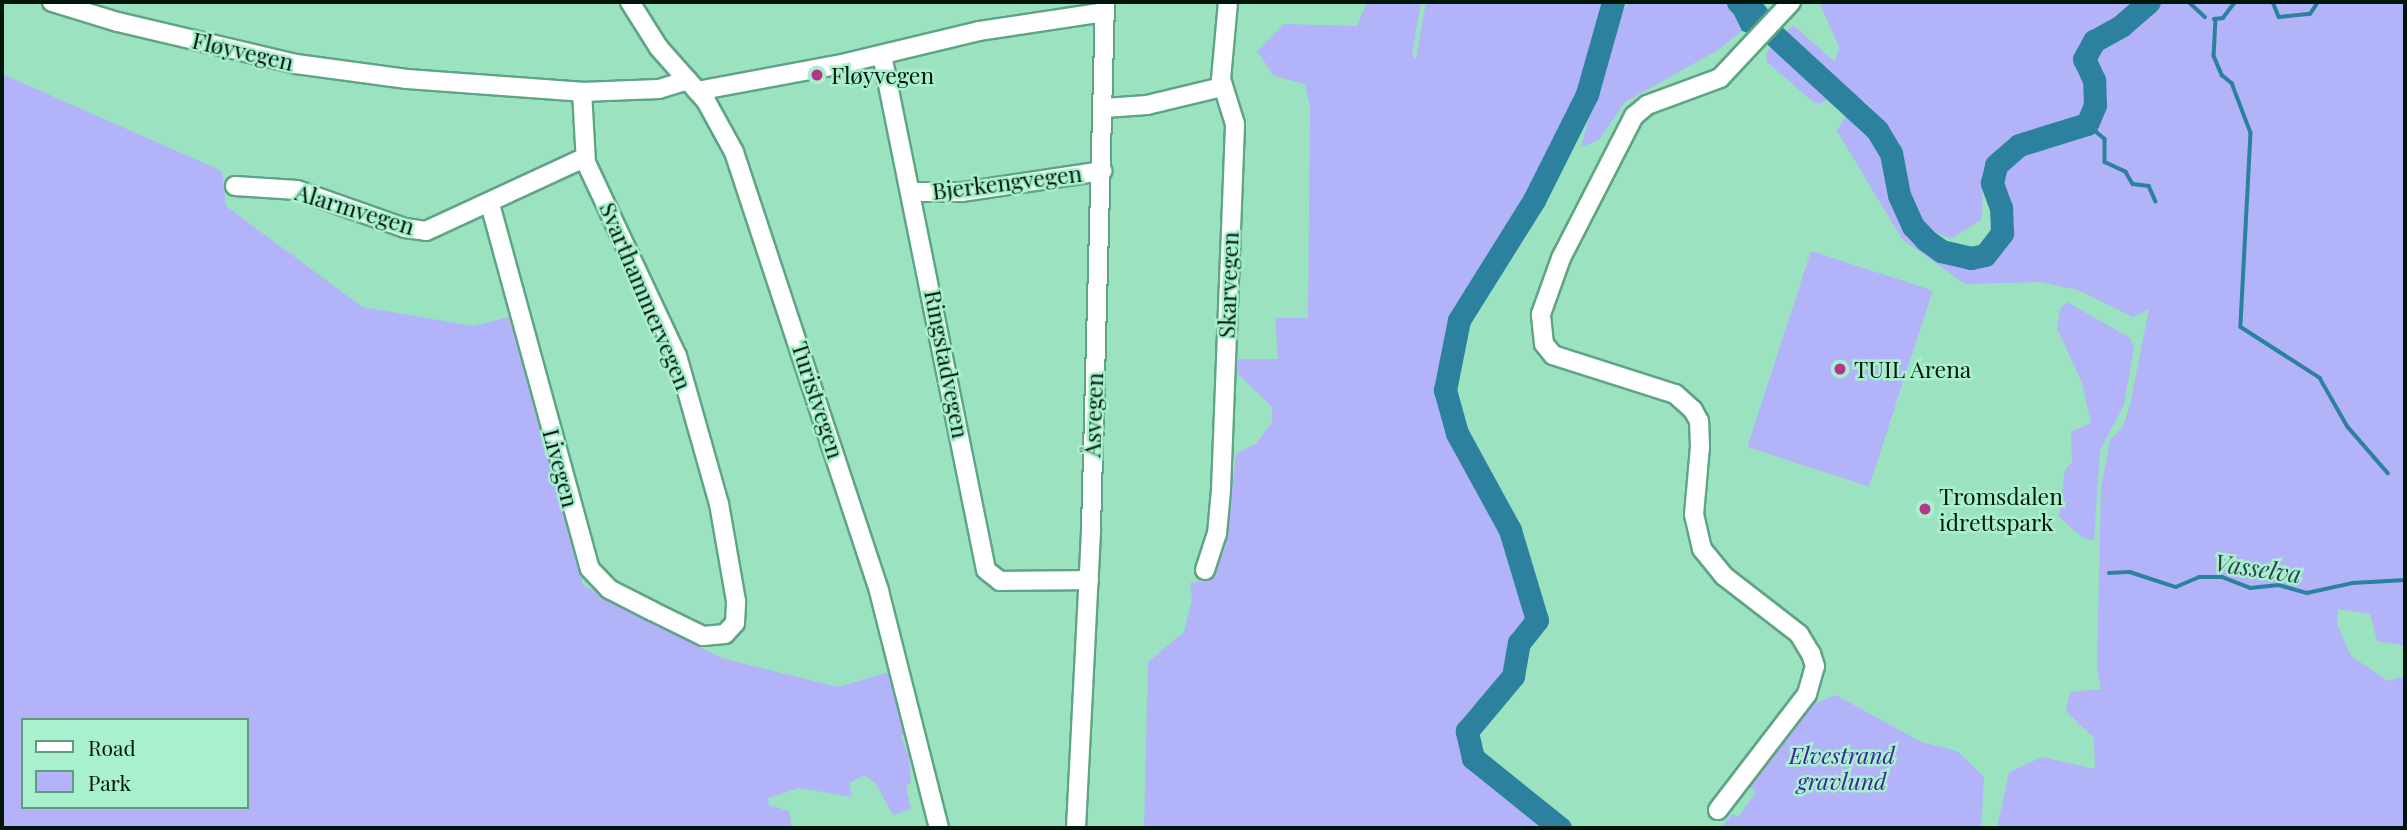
<!DOCTYPE html>
<html>
<head>
<meta charset="utf-8">
<style>
	body { margin:0 }
	#map { position:relative; width:2407px; height:830px; overflow:hidden; background:#9be2c1; font-family:"Playfair Display",serif }
	div>[style] { position:absolute }
	[style*='--x'] { left:calc(var(--x)*1px); top:calc(var(--y)*1px); width:calc(var(--w)*1px); rotate:calc(var(--a)*1deg) }
	.green>* { inset:0; background:#b2b3f8; transform-origin:0 0 }
	.water>* { inset:0; background:#2c829e }
	.stream>* { height:3.5px; margin:-1.75px; padding:0 1.75px; transform-origin:1.75px; border-radius:1.75px; background:#2c829e }
	.river>* { height:23px; margin:-11.5px; padding:0 11.5px; transform-origin:11.5px; border-radius:11.5px; background:#2c829e }
	.roads { filter:drop-shadow(2px 0 #5ea485) drop-shadow(-2px 0 #5ea485) drop-shadow(0 2px #5ea485) drop-shadow(0 -2px #5ea485) }
	.minor>* { height:18px; margin:-9px; padding:0 9px; transform-origin:9px; border-radius:9px; background:#fff }
	.dots>* { width:19px; height:19px; translate:-50% -50%; box-sizing:border-box; border:4px solid #a8f0ce; border-radius:50% }
	span { translate:-50% -50%; white-space:nowrap; text-align:center; line-height:1.15; -webkit-text-stroke:5px #a8f0ce; paint-order:stroke }
	.street-label { font-size:23px; color:#00160b }
	.poi-label { font-size:23px; color:#00160b }
	.left { translate:0 -50%; text-align:left }
	.park-label { font-size:23px; color:#3e239c; font-style:italic }
	.water-label { font-size:24px; color:#2b454f; font-style:italic }
	.frame { position:absolute; inset:0; border:4px solid #00160b; pointer-events:none }
	.legend { position:absolute; left:21px; top:718px; width:228px; height:91px; box-sizing:border-box; background:#a8f0ce; border:2px solid #659980; margin:0; padding:9px 12px; list-style:none; font-size:21px; color:#00160b }
	.legend li { display:flex; align-items:center; gap:14px; height:35px }
	.legend b { width:35px; border:2px solid #659980 }
</style>
</head>
<body>
<div id="map">
	<div class="green">
		<div style="clip-path:polygon(1367px 2px,1421px 2px,1412px 55px,1416px 59px,1426px 2px,1603px 2px,1580px 88px,1553px 148px,1459px 321px,1445px 392px,1449px 417px,1510px 532px,1537px 622px,1519px 645px,1513px 678px,1467px 732px,1472px 760px,1557px 828px,1144px 828px,1148px 662px,1184px 632px,1192px 599px,1190px 583px,1205px 581px,1226px 546px,1236px 454px,1257px 443px,1272px 422px,1272px 407px,1238px 374px,1237px 359px,1278px 359px,1275px 318px,1308px 318px,1310px 106px,1305px 84px,1274px 76px,1257px 51px,1284px 24px,1357px 26px)"></div>
		<div style="clip-path:polygon(1628px 2px,1728px 2px,1742px 31px,1718px 50px,1625px 102px,1599px 140px,1581px 147px,1612px 33px)"></div>
		<div style="clip-path:polygon(1819px 2px,2136px 2px,2110px 23px,2123px 35px,2160px 2px,2405px 2px,2405px 646px,2377px 641px,2370px 614px,2338px 609px,2337px 624px,2351px 656px,2388px 681px,2405px 676px,2405px 828px,1997px 828px,2009px 772px,2042px 757px,2095px 769px,2094px 738px,2066px 711px,2070px 692px,2101px 689px,2097px 667px,2101px 488px,2110px 440px,2123px 427px,2130px 405px,2149px 309px,2133px 317px,2078px 290px,2039px 282px,1965px 284px,1902px 239px,1837px 131px,1849px 110px,1881px 156px,1890px 200px,1905px 233px,1936px 256px,1969px 267px,1990px 266px,2010px 238px,2005px 186px,1983px 174px,1982px 219px,1951px 239px,1927px 228px,1915px 216px,1897px 143px,1869px 105px,1842px 87px,1822px 103px,1814px 103px,1767px 62px,1766px 53px,1793px 25px,1835px 62px,1839px 47px)"></div>
		<div style="clip-path:polygon(evenodd,2px 74px,222px 171px,226px 206px,362px 307px,473px 326px,509px 317px,583px 585px,721px 658px,838px 687px,896px 670px,907px 732px,901px 736px,909px 757px,911px 781px,906px 787px,911px 809px,893px 815px,876px 784px,864px 775px,849px 783px,852px 797px,799px 788px,768px 798px,769px 805px,789px 811px,792px 828px,2px 828px,2px 74px,23px 720px,247px 720px,247px 807px,23px 807px,23px 720px)"></div>
		<div style="left:1811px;top:251px;width:128px;height:206px;rotate:18deg"></div>
		<div style="clip-path:polygon(2067px 302px,2130px 338px,2134px 347px,2124px 405px,2100px 451px,2094px 540px,2083px 538px,2059px 517px,2065px 470px,2072px 462px,2071px 432px,2091px 423px,2082px 383px,2057px 328px,2060px 309px)"></div>
		<div style="clip-path:polygon(1836px 695px,1921px 742px,1957px 751px,1984px 777px,1981px 828px,1721px 828px,1732px 814px,1738px 817px,1756px 792px,1750px 787px,1813px 704px)"></div>
	</div>
	<div class="water">
		<div style="clip-path:polygon(1728px 2px,1762px 2px,1769px 11px,1748px 33px,1742px 31px)"></div>
	</div>
	<div class="stream">
		<div style="--x:2189;--y:2;--w:22;--a:43"></div>
		<div style="--x:2273;--y:2;--w:16;--a:68"></div>
		<div style="--x:2279;--y:17;--w:31;--a:-6"></div>
		<div style="--x:2310;--y:14;--w:14;--a:-56"></div>
		<div style="--x:2214;--y:19;--w:9;--a:-6"></div>
		<div style="--x:2223;--y:18;--w:20;--a:-53"></div>
		<div style="--x:2216;--y:19;--w:37;--a:93"></div>
		<div style="--x:2214;--y:56;--w:21;--a:67"></div>
		<div style="--x:2222;--y:75;--w:13;--a:39"></div>
		<div style="--x:2232;--y:83;--w:53;--a:69.2"></div>
		<div style="--x:2251;--y:133;--w:194;--a:93"></div>
		<div style="--x:2241;--y:327;--w:94;--a:32.8"></div>
		<div style="--x:2320;--y:378;--w:56;--a:60.3"></div>
		<div style="--x:2348;--y:427;--w:61;--a:49"></div>
		<div style="--x:2087;--y:124;--w:23;--a:40"></div>
		<div style="--x:2105;--y:139;--w:23;--a:90"></div>
		<div style="--x:2105;--y:162;--w:23;--a:25"></div>
		<div style="--x:2126;--y:172;--w:14;--a:60"></div>
		<div style="--x:2133;--y:184;--w:16;--a:7"></div>
		<div style="--x:2149;--y:186;--w:17;--a:66"></div>
		<div style="--x:2109;--y:573;--w:21;--a:-3"></div>
		<div style="--x:2130;--y:572;--w:48;--a:18.1"></div>
		<div style="--x:2176;--y:587;--w:25;--a:-23"></div>
		<div style="--x:2199;--y:577;--w:23;--a:0"></div>
		<div style="--x:2222;--y:577;--w:30;--a:21"></div>
		<div style="--x:2250;--y:588;--w:29;--a:-6"></div>
		<div style="--x:2279;--y:585;--w:29;--a:16"></div>
		<div style="--x:2307;--y:593;--w:47;--a:-12.3"></div>
		<div style="--x:2353;--y:583;--w:52;--a:-3.3"></div>
	</div>
	<div class="river">
		<div style="--x:1738;--y:2;--w:189;--a:42.6"></div>
		<div style="--x:1877;--y:130;--w:27;--a:59"></div>
		<div style="--x:1891;--y:153;--w:43;--a:79.2"></div>
		<div style="--x:1899;--y:195;--w:34;--a:66"></div>
		<div style="--x:1913;--y:226;--w:19;--a:47"></div>
		<div style="--x:1926;--y:240;--w:19;--a:36"></div>
		<div style="--x:1941;--y:251;--w:31;--a:13"></div>
		<div style="--x:1971;--y:258;--w:14;--a:-12"></div>
		<div style="--x:1985;--y:255;--w:28;--a:-52"></div>
		<div style="--x:2002;--y:233;--w:25;--a:-92"></div>
		<div style="--x:2001;--y:208;--w:27;--a:-110"></div>
		<div style="--x:1992;--y:183;--w:18;--a:-77"></div>
		<div style="--x:1996;--y:165;--w:30;--a:-41"></div>
		<div style="--x:2019;--y:145;--w:71;--a:-17.2"></div>
		<div style="--x:2087;--y:124;--w:21;--a:-67"></div>
		<div style="--x:2095;--y:105;--w:25;--a:-92"></div>
		<div style="--x:2094;--y:80;--w:23;--a:-115"></div>
		<div style="--x:2084;--y:59;--w:21;--a:-61"></div>
		<div style="--x:2094;--y:41;--w:31;--a:-29"></div>
		<div style="--x:2121;--y:26;--w:37;--a:-41"></div>
		<div style="--x:1560;--y:828;--w:112;--a:-141.2"></div>
		<div style="--x:1473;--y:758;--w:28;--a:-103"></div>
		<div style="--x:1467;--y:731;--w:72;--a:-50.1"></div>
		<div style="--x:1513;--y:676;--w:34;--a:-80"></div>
		<div style="--x:1519;--y:643;--w:29;--a:-52"></div>
		<div style="--x:1537;--y:620;--w:94;--a:-106.7"></div>
		<div style="--x:1510;--y:530;--w:111;--a:-118.7"></div>
		<div style="--x:1457;--y:433;--w:45;--a:-105.6"></div>
		<div style="--x:1445;--y:390;--w:71;--a:-78.7"></div>
		<div style="--x:1459;--y:320;--w:142;--a:-58"></div>
		<div style="--x:1534;--y:200;--w:119;--a:-63.4"></div>
		<div style="--x:1587;--y:94;--w:96;--a:-74.2"></div>
	</div>
	<div class="roads">
		<div class="minor">
			<div style="--x:52;--y:2;--w:69;--a:16.9"></div>
			<div style="--x:118;--y:22;--w:183;--a:13.3"></div>
			<div style="--x:296;--y:64;--w:112;--a:7.7"></div>
			<div style="--x:407;--y:79;--w:175;--a:4.2"></div>
			<div style="--x:582;--y:92;--w:77;--a:-2.2"></div>
			<div style="--x:659;--y:89;--w:30;--a:-17"></div>
			<div style="--x:630;--y:2;--w:54;--a:57.8"></div>
			<div style="--x:659;--y:48;--w:71;--a:48.4"></div>
			<div style="--x:706;--y:101;--w:58;--a:61.2"></div>
			<div style="--x:734;--y:152;--w:462;--a:71.7"></div>
			<div style="--x:879;--y:591;--w:244;--a:75.8"></div>
			<div style="--x:882;--y:55;--w:525;--a:78.58"></div>
			<div style="--x:986;--y:570;--w:18;--a:38"></div>
			<div style="--x:1000;--y:581;--w:89;--a:-0.6"></div>
			<div style="--x:697;--y:91;--w:152;--a:-10.6"></div>
			<div style="--x:846;--y:63;--w:137;--a:-13.5"></div>
			<div style="--x:979;--y:31;--w:126;--a:-8.6"></div>
			<div style="--x:1105;--y:108;--w:42;--a:-4.1"></div>
			<div style="--x:1147;--y:105;--w:77;--a:-13.5"></div>
			<div style="--x:235;--y:186;--w:62;--a:3.7"></div>
			<div style="--x:297;--y:190;--w:114;--a:19.4"></div>
			<div style="--x:405;--y:228;--w:21;--a:8"></div>
			<div style="--x:426;--y:231;--w:174;--a:-24.8"></div>
			<div style="--x:913;--y:192;--w:49;--a:0"></div>
			<div style="--x:962;--y:192;--w:142;--a:-8.5"></div>
			<div style="--x:490;--y:204;--w:378;--a:74.7"></div>
			<div style="--x:590;--y:569;--w:28;--a:46"></div>
			<div style="--x:609;--y:589;--w:48;--a:27.1"></div>
			<div style="--x:652;--y:611;--w:57;--a:26.1"></div>
			<div style="--x:703;--y:636;--w:22;--a:-5"></div>
			<div style="--x:725;--y:634;--w:15;--a:-48"></div>
			<div style="--x:735;--y:623;--w:22;--a:-87"></div>
			<div style="--x:736;--y:601;--w:98;--a:-99.9"></div>
			<div style="--x:719;--y:504;--w:154;--a:-105.8"></div>
			<div style="--x:677;--y:356;--w:213;--a:-115.2"></div>
			<div style="--x:586;--y:163;--w:71;--a:-93.2"></div>
			<div style="--x:1205;--y:570;--w:38;--a:-72"></div>
			<div style="--x:1217;--y:534;--w:44;--a:-84.8"></div>
			<div style="--x:1221;--y:490;--w:366;--a:-87.8"></div>
			<div style="--x:1235;--y:124;--w:47;--a:-107.3"></div>
			<div style="--x:1221;--y:79;--w:77;--a:-84.8"></div>
			<div style="--x:1718;--y:810;--w:146;--a:-52.5"></div>
			<div style="--x:1807;--y:694;--w:29;--a:-74"></div>
			<div style="--x:1815;--y:666;--w:13;--a:-108"></div>
			<div style="--x:1811;--y:654;--w:23;--a:-121"></div>
			<div style="--x:1799;--y:634;--w:95;--a:-142.3"></div>
			<div style="--x:1724;--y:576;--w:35;--a:-129"></div>
			<div style="--x:1702;--y:549;--w:35;--a:-103"></div>
			<div style="--x:1694;--y:515;--w:68;--a:-85"></div>
			<div style="--x:1700;--y:447;--w:26;--a:-92"></div>
			<div style="--x:1699;--y:421;--w:13;--a:-119"></div>
			<div style="--x:1693;--y:410;--w:24;--a:-138"></div>
			<div style="--x:1675;--y:394;--w:128;--a:-162.3"></div>
			<div style="--x:1553;--y:355;--w:14;--a:-129"></div>
			<div style="--x:1544;--y:344;--w:30;--a:-96"></div>
			<div style="--x:1541;--y:314;--w:59;--a:-70.3"></div>
			<div style="--x:1561;--y:258;--w:160;--a:-62.8"></div>
			<div style="--x:1634;--y:116;--w:17;--a:-40"></div>
			<div style="--x:1647;--y:105;--w:78;--a:-20.3"></div>
			<div style="--x:1720;--y:78;--w:104;--a:-46.9"></div>
			<div style="--x:1076;--y:828;--w:299;--a:-87.1"></div>
			<div style="--x:1091;--y:529;--w:527;--a:-88.48"></div>
		</div>
	</div>
	<div class="dots">
		<div style="left:817px;top:75px;background:#b23789"></div>
		<div style="left:1840px;top:369px;background:#b23789"></div>
		<div style="left:1925px;top:509px;background:#b23789"></div>
	</div>
	<div class="street-label">
		<span style="left:243px;top:51px;rotate:13deg">Fløyvegen</span>
		<span style="left:1007px;top:182px;rotate:-7deg">Bjerkengvegen</span>
		<span style="left:355px;top:209px;rotate:17deg">Alarmvegen</span>
		<span style="left:1228px;top:285px;rotate:-88deg">Skarvegen</span>
		<span style="left:646px;top:296px;rotate:67deg">Svarthammervegen</span>
		<span style="left:947px;top:364px;rotate:79deg">Ringstadvegen</span>
		<span style="left:818px;top:400px;rotate:72deg">Turistvegen</span>
		<span style="left:1093px;top:415px;rotate:-88deg">Åsvegen</span>
		<span style="left:561px;top:468px;rotate:75deg">Livegen</span>
	</div>
	<div class="poi-label">
		<span class="left" style="left:831px;top:75px">Fløyvegen</span>
		<span class="left" style="left:1854px;top:369px">TUIL Arena</span>
		<span class="left" style="left:1939px;top:509px">Tromsdalen<br>idrettspark</span>
	</div>
	<div class="park-label">
		<span style="left:1842px;top:768px">Elvestrand<br>gravlund</span>
	</div>
	<div class="water-label">
		<span style="left:2258px;top:568px;rotate:8deg">Vasselva</span>
	</div>
	<div class="frame"></div>
	<ul class="legend">
	<li><b style="height:9px;background:#fff"></b>Road</li>
	<li><b style="height:19px;background:#b2b3f8"></b>Park</li>
	</ul>
</div>
</body>
</html>
